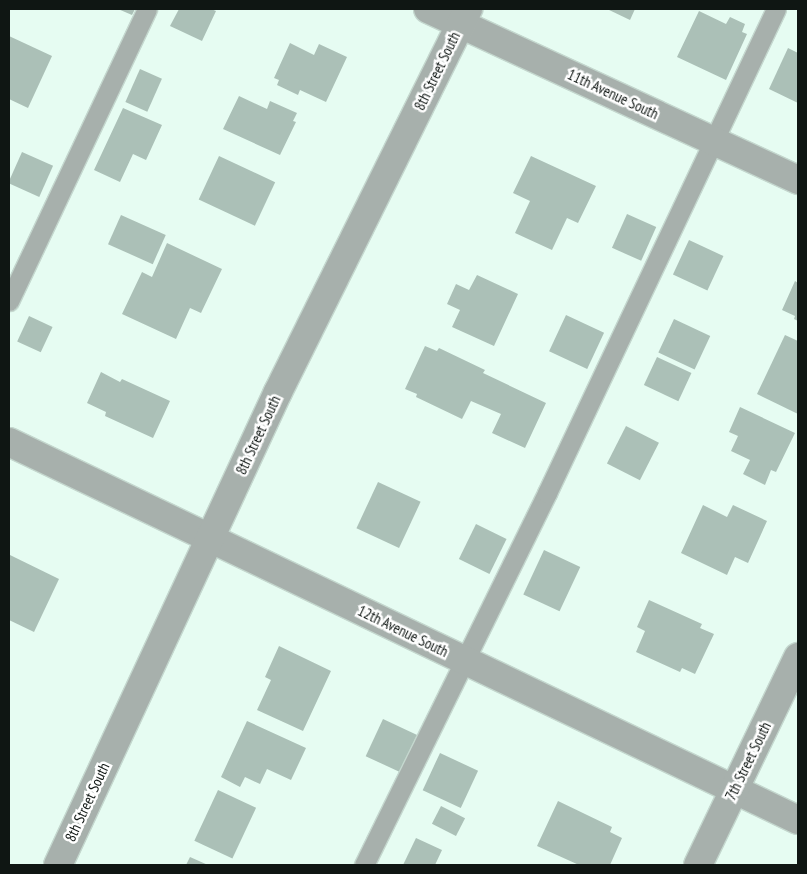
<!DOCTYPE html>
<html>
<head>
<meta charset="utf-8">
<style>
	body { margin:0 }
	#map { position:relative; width:807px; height:874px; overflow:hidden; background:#e6fcf2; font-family:"PT Sans Narrow",sans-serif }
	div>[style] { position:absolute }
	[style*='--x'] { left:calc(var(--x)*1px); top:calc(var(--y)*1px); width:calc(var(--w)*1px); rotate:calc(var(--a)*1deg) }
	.building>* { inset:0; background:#abc0b7; transform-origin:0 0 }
	.roads { filter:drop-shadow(1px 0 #c4d7ce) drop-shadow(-1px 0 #c4d7ce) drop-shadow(0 1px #c4d7ce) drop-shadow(0 -1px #c4d7ce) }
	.lane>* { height:19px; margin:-9.5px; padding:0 9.5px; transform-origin:9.5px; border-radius:9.5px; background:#a7b0ac }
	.street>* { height:28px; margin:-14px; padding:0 14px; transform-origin:14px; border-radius:14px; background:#a7b0ac }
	span { translate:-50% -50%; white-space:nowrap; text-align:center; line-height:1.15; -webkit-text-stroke:5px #fff; paint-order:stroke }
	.street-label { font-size:15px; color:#0f1613 }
	.frame { position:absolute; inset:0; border:10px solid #0f1613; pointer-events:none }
</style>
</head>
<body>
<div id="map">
	<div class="building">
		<div style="clip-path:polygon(118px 9px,135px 9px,132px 15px)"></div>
		<div style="clip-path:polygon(179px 9px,211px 9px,216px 11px,202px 41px,170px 26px)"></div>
		<div style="clip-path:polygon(607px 9px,635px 9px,630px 20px)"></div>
		<div style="clip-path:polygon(699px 11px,726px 24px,730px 17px,745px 24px,742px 32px,747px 34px,726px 80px,677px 57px)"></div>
		<div style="clip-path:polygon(9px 36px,52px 56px,28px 108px,9px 99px)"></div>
		<div style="clip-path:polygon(290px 43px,314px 55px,319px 44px,347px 57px,326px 102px,300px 90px,298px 95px,277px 85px,279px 80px,274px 78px)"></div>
		<div style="clip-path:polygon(788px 48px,798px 53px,798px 103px,769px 89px)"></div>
		<div style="left:140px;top:69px;width:24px;height:36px;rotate:24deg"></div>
		<div style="clip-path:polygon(239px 96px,267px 109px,270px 101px,297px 113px,293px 121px,296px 122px,280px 155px,223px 129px)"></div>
		<div style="clip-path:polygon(123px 108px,162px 125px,146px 160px,133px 154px,120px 182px,94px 170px)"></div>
		<div style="left:22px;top:152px;width:34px;height:34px;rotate:24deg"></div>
		<div style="left:219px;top:156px;width:62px;height:48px;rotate:25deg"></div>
		<div style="clip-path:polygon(531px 156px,596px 186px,578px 223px,567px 218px,552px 250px,515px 233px,530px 201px,513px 193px)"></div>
		<div style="left:627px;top:214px;width:32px;height:37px;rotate:24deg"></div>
		<div style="left:121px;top:215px;width:49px;height:32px;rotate:24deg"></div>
		<div style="left:689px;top:240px;width:38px;height:38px;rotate:25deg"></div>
		<div style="clip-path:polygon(167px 243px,222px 269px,201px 313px,190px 308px,176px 339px,122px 314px,142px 272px,152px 277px)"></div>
		<div style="clip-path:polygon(477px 275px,518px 294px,494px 346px,452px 327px,460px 310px,447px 304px,456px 284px,469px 290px)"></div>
		<div style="clip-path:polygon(795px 281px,798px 283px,798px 321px,794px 319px,795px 316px,782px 310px)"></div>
		<div style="left:566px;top:315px;width:42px;height:40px;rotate:25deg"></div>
		<div style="left:29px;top:316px;width:26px;height:28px;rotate:25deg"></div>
		<div style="left:674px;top:319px;width:40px;height:37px;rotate:25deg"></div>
		<div style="clip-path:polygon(785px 335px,798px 341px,798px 414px,757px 394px)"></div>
		<div style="clip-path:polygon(425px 346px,437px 351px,439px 348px,485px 370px,483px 373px,546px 403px,525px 448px,492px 433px,501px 414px,471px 401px,462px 419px,416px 397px,417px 394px,405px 389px)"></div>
		<div style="left:657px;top:357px;width:38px;height:31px;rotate:25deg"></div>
		<div style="clip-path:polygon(101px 372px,120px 382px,122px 379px,170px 401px,153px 438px,105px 416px,106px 412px,87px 403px)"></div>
		<div style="clip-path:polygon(740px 407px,795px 433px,776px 472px,771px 470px,765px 485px,743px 474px,750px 460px,731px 451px,738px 436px,729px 432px)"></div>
		<div style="left:626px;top:426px;width:37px;height:42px;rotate:27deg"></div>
		<div style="left:378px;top:482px;width:47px;height:51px;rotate:25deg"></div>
		<div style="clip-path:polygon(703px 505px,727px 517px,733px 505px,767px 521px,748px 563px,735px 557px,727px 575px,681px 553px)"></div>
		<div style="left:476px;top:524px;width:34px;height:39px;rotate:26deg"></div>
		<div style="left:544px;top:550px;width:40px;height:49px;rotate:25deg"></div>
		<div style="clip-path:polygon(10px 555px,59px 579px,34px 632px,9px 620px)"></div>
		<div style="clip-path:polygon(649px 600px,702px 624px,700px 628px,714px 634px,695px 674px,682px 668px,680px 672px,636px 652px,645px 631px,637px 627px)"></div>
		<div style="clip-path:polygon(279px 646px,331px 671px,303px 731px,257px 710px,271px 680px,265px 677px)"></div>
		<div style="left:383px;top:719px;width:40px;height:41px;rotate:25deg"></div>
		<div style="clip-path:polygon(247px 721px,306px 748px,291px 780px,267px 769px,260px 784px,245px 777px,240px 787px,221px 777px)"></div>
		<div style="left:440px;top:753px;width:42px;height:41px;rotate:25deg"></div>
		<div style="left:218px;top:790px;width:42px;height:56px;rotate:25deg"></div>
		<div style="clip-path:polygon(558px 801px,612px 827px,610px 832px,622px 838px,610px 865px,579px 865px,537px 846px)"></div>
		<div style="left:441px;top:806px;width:27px;height:20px;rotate:27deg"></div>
		<div style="clip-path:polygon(416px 838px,442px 850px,435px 865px,403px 865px)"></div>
		<div style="clip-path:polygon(190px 857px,208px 865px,186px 865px)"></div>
	</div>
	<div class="roads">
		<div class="lane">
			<div style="--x:9;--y:301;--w:323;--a:-64.7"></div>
			<div style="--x:364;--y:865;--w:415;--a:-63.8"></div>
			<div style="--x:547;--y:493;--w:535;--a:-64.68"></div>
		</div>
		<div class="street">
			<div style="--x:428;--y:9;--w:408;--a:24.8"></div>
			<div style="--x:9;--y:442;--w:875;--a:25.6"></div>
			<div style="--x:58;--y:865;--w:522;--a:-65.06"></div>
			<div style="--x:278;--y:392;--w:428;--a:-63.6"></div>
			<div style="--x:698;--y:865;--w:231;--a:-64.3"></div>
		</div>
	</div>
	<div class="street-label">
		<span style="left:437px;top:71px;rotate:-64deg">8th Street South</span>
		<span style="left:613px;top:94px;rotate:25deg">11th Avenue South</span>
		<span style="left:258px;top:435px;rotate:-65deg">8th Street South</span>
		<span style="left:403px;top:631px;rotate:26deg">12th Avenue South</span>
		<span style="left:748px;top:761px;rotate:-64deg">7th Street South</span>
		<span style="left:87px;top:802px;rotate:-65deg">8th Street South</span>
	</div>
	<div class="frame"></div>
</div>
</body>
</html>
